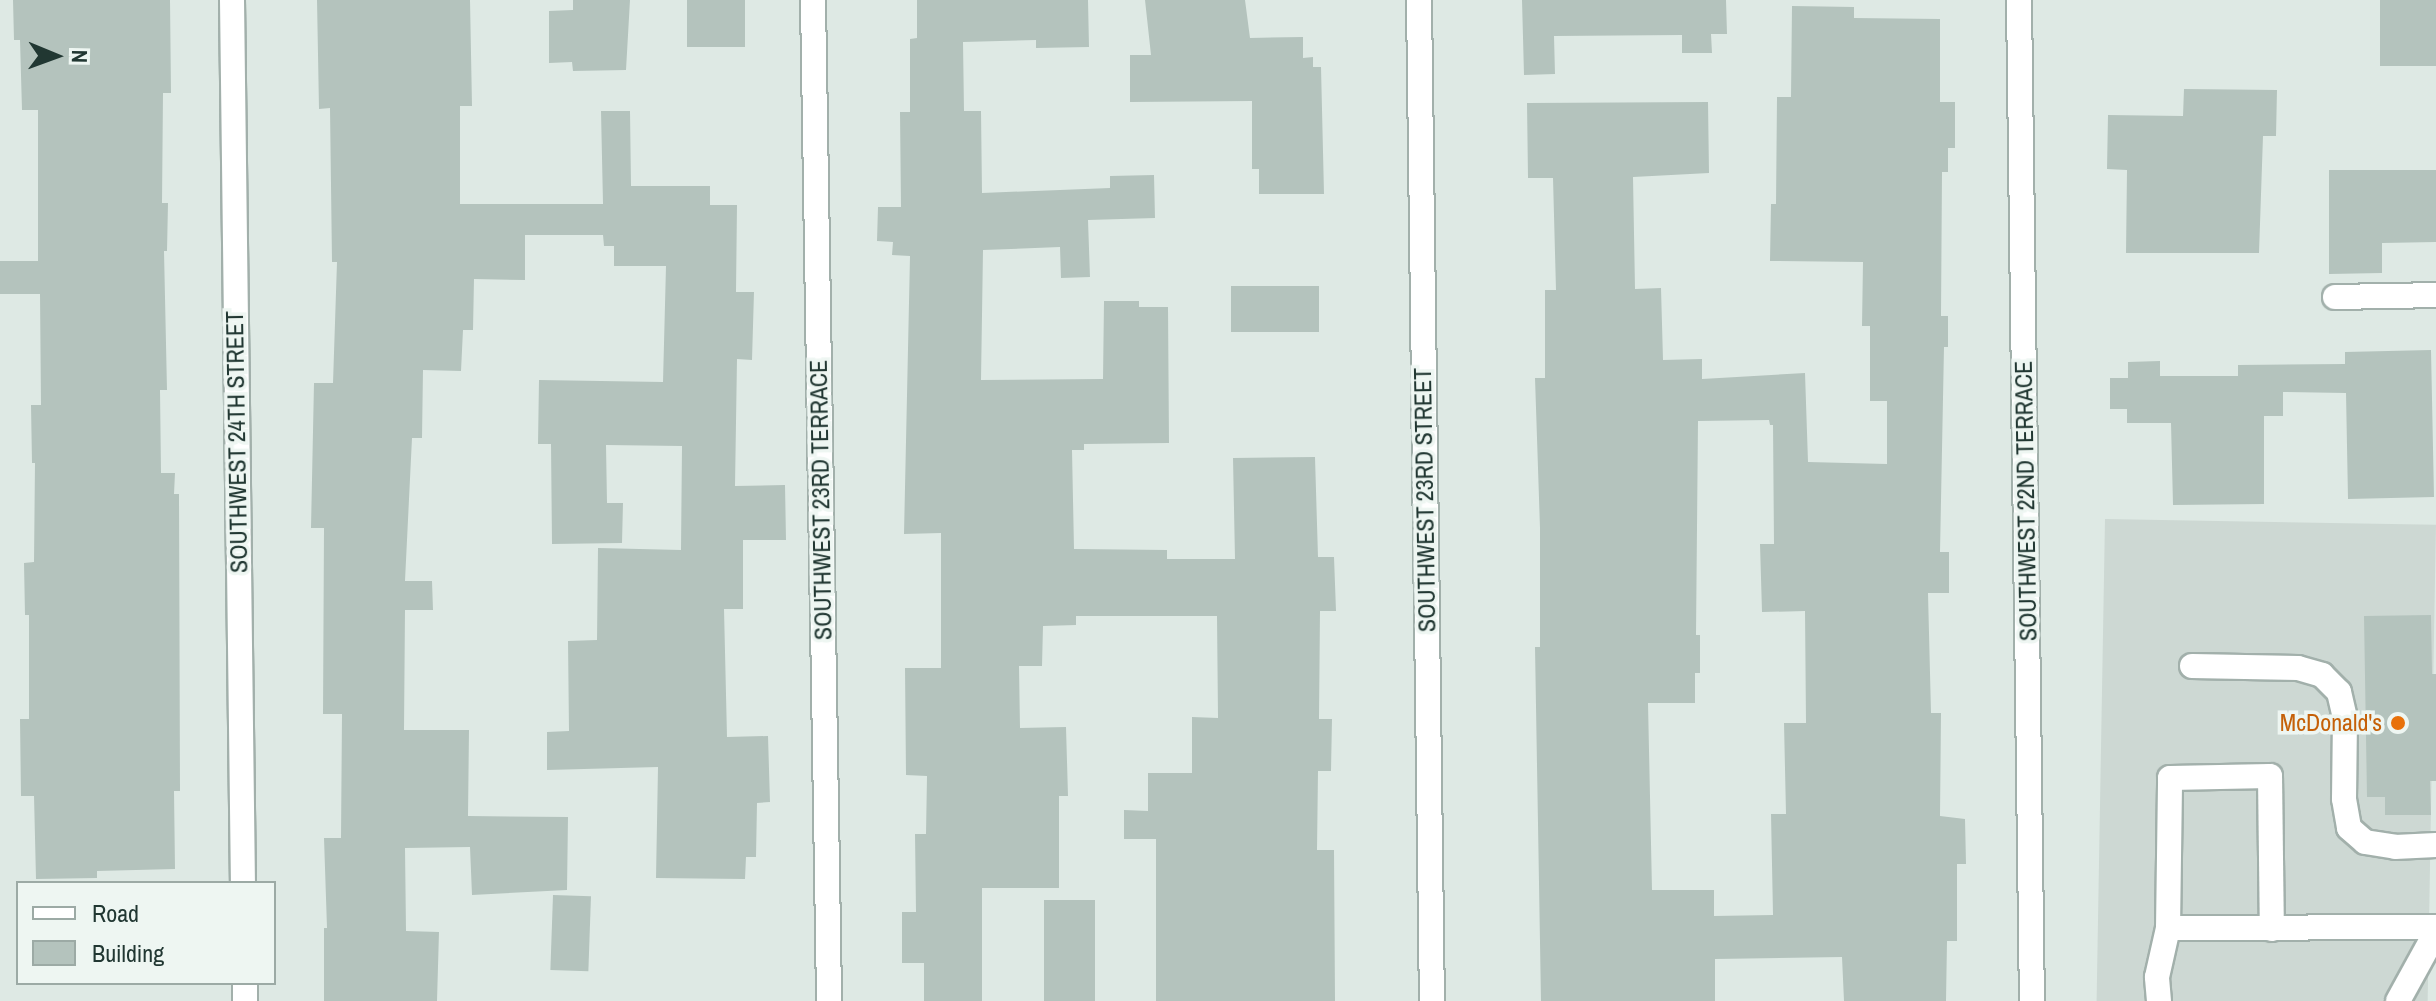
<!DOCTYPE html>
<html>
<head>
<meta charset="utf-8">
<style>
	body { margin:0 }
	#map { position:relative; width:2436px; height:1001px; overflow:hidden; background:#dee9e4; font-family:"Archivo Narrow",sans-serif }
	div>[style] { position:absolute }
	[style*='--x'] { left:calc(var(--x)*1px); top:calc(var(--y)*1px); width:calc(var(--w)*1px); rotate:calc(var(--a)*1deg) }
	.built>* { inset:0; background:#cdd8d3; transform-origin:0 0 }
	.building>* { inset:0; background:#b4c3bd; transform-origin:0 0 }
	.roads { filter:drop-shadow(2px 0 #a2b0ab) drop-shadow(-2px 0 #a2b0ab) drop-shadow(0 2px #a2b0ab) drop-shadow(0 -2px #a2b0ab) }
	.minor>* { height:24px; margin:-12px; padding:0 12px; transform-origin:12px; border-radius:12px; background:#fff }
	.dots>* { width:22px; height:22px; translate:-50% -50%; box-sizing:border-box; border:4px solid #eef6f2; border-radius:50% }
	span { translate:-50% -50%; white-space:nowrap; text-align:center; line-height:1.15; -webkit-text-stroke:7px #eef6f2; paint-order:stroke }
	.street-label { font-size:24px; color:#213732 }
	.food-label { font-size:24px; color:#c56008 }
	.right { translate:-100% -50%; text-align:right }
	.legend { position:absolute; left:16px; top:881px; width:260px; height:104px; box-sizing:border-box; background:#eef6f2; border:2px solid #9caaa5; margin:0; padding:10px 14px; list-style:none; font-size:24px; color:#213732 }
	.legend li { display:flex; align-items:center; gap:16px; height:40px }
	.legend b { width:40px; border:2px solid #9caaa5 }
	.north { position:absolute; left:16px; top:16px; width:80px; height:80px; -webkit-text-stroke:6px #eef6f2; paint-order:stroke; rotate:91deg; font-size:22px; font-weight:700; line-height:32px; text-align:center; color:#213732 }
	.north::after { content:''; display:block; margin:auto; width:28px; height:36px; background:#213732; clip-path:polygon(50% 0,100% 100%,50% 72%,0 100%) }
</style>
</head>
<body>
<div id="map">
	<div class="built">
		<div style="left:2105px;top:519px;width:331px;height:482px;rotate:1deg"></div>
	</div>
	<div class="building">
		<div style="clip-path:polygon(13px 0,170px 0,171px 93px,163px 93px,162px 203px,168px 203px,167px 251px,164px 251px,167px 390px,160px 390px,161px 473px,175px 473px,174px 494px,179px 494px,180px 791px,174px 791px,175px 869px,97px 871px,97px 878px,36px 879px,34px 796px,21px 796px,20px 719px,29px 719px,29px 615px,25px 615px,24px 563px,34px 562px,35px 463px,32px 463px,31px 405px,41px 405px,40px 294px,0 294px,0 261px,38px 261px,38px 110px,22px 110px,20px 40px,14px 40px)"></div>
		<div style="clip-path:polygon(317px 0,470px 0,472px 106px,460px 106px,460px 204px,603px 204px,601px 111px,630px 111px,631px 186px,710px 186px,710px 205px,737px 205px,736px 292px,754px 292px,752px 360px,737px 359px,735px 486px,785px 485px,786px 540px,743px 540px,743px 609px,724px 609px,727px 737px,768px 736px,770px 802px,757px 803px,756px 857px,746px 857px,745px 879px,656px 878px,658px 767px,547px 770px,547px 732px,569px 731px,568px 641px,597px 640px,598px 548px,681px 550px,682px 446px,606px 445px,607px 503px,623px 503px,622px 543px,552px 544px,551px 444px,538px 444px,539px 380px,663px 382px,666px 266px,614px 266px,614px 246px,604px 246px,603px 235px,525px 235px,525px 280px,474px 279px,473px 330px,463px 330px,461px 371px,423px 370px,422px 438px,412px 438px,405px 581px,432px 581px,433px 610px,405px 610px,404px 730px,469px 730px,468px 816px,568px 817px,567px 890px,472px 895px,470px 847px,405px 848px,406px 931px,439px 932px,437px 1001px,324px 1001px,324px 928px,327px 928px,324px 838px,341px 838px,342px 714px,323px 714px,324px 528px,311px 528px,314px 383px,333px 383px,337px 262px,332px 262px,330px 108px,319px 109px)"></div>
		<div style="clip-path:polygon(573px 0,630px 0,626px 70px,573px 71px,572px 62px,549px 63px,549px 11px,573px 10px)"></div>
		<div style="left:687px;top:0;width:58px;height:47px"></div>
		<div style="clip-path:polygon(917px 0,1088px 0,1089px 47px,1036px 48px,1036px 40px,963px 42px,964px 111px,981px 111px,982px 193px,1110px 188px,1110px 176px,1154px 175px,1155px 218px,1088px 220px,1090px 277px,1061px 278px,1060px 247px,983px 250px,981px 380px,1103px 379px,1104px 301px,1139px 301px,1139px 307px,1168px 307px,1169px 443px,1084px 444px,1084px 450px,1072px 450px,1074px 549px,1167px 550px,1167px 559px,1235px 559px,1233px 458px,1315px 457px,1318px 557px,1334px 557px,1336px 611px,1320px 611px,1319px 719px,1332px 719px,1331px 771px,1318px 771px,1317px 850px,1334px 850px,1335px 1001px,1156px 1001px,1156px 839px,1124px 839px,1124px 810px,1148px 811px,1148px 773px,1192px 773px,1192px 717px,1218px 718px,1217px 616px,1076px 616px,1076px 625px,1043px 626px,1042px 666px,1019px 666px,1020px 728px,1066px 727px,1068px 796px,1059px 796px,1059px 888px,982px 888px,982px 1001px,924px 1001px,924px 963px,902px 963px,902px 912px,916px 912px,915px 834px,926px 834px,927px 776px,906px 775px,905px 668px,941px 668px,941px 533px,904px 534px,910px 256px,892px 255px,893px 242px,877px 241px,878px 207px,901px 207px,900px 112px,910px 112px,910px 39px,917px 38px)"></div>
		<div style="clip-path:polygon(1145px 0,1245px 0,1250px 38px,1303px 37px,1303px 58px,1313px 57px,1313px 67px,1321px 67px,1324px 194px,1259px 194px,1259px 169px,1252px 169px,1252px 101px,1130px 102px,1130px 55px,1151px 55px)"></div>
		<div style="clip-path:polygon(1522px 0,1726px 0,1727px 34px,1711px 34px,1712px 53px,1682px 53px,1682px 35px,1554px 36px,1555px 74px,1524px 75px)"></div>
		<div style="left:2380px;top:0;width:56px;height:66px"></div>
		<div style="clip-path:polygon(evenodd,1792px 6px,1854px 7px,1854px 18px,1940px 19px,1940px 102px,1955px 102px,1955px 148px,1948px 148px,1948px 172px,1942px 172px,1941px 316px,1948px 316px,1948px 347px,1944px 347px,1940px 552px,1949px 552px,1949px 593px,1928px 593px,1931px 713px,1941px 713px,1940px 816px,1965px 819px,1966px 864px,1957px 864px,1957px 941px,1947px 941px,1946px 1001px,1844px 1001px,1842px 957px,1715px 959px,1715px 1001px,1541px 1001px,1535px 647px,1540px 647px,1540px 528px,1535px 378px,1545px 378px,1545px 290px,1556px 290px,1553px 178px,1528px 178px,1527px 103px,1708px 102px,1709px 173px,1633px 177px,1635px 289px,1661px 288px,1663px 360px,1702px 359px,1702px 379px,1805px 373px,1808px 462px,1887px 464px,1887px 401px,1870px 401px,1870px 326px,1862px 326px,1863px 262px,1770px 261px,1771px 204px,1776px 204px,1777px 97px,1791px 97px,1792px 6px,1769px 420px,1770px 425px,1773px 425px,1774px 544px,1760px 544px,1762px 612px,1805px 611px,1806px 723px,1784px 723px,1786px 814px,1771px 814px,1773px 915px,1714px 916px,1714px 890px,1652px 890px,1648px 703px,1695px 703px,1695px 673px,1700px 673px,1700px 635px,1696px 635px,1698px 421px,1769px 420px)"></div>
		<div style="clip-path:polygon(2184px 89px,2277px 90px,2276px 136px,2263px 136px,2259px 253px,2126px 253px,2127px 170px,2107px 169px,2108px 115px,2183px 116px)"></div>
		<div style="clip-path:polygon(2329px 170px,2436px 170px,2436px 242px,2382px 243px,2382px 273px,2329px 274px)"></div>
		<div style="left:1231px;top:286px;width:88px;height:46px"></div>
		<div style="clip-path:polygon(2431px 350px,2434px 497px,2348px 499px,2346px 393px,2283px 392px,2283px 416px,2264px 416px,2264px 504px,2173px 505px,2171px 423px,2127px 423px,2127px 409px,2110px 409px,2110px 378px,2128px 378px,2128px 362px,2160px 361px,2160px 376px,2238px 376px,2238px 365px,2345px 364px,2345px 352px)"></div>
		<div style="clip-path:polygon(2431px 615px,2432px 674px,2436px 674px,2436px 781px,2430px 781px,2431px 815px,2385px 815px,2385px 797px,2367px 797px,2364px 616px)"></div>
		<div style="left:553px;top:895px;width:38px;height:75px;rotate:2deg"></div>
		<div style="left:1044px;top:900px;width:51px;height:101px"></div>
	</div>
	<div class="roads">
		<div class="minor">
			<div style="--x:232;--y:0;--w:883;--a:89.29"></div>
			<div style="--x:813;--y:0;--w:1001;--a:89.08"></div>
			<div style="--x:1419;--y:0;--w:1001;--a:89.26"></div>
			<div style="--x:2019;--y:0;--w:1001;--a:89.26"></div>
			<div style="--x:2335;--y:297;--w:101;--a:-1.1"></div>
			<div style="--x:2192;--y:666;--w:106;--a:1.1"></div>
			<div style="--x:2298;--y:668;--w:25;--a:16"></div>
			<div style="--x:2322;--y:675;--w:24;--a:45"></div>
			<div style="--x:2339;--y:692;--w:27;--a:77"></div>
			<div style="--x:2345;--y:718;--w:81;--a:90.7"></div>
			<div style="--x:2344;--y:799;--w:29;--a:80"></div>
			<div style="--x:2349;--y:828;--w:21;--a:41"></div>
			<div style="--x:2365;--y:842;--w:30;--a:9"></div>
			<div style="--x:2395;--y:847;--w:41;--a:-2.8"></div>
			<div style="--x:2168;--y:928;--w:268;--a:-0.2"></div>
			<div style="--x:245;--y:983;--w:18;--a:90"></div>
			<div style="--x:2159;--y:1001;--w:24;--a:-95"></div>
			<div style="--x:2157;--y:977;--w:50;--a:-77.3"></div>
			<div style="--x:2168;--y:928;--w:150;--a:-89.2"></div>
			<div style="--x:2170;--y:778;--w:100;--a:-1.1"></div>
			<div style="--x:2270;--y:776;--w:153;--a:89.3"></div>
			<div style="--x:2398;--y:1001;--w:79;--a:-61.2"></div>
		</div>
	</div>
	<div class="dots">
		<div style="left:2398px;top:723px;background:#e8710a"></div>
	</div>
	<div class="street-label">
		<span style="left:237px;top:442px;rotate:-91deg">SOUTHWEST 24TH STREET</span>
		<span style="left:821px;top:500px;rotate:-91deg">SOUTHWEST 23RD TERRACE</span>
		<span style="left:1425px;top:500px;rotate:-91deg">SOUTHWEST 23RD STREET</span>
		<span style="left:2026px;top:501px;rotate:-91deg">SOUTHWEST 22ND TERRACE</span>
	</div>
	<div class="food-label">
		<span class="right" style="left:2382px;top:723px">McDonald's</span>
	</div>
	<ul class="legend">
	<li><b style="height:10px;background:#fff"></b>Road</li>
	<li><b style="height:22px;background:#b4c3bd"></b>Building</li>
	</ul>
	<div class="north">N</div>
</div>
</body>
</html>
